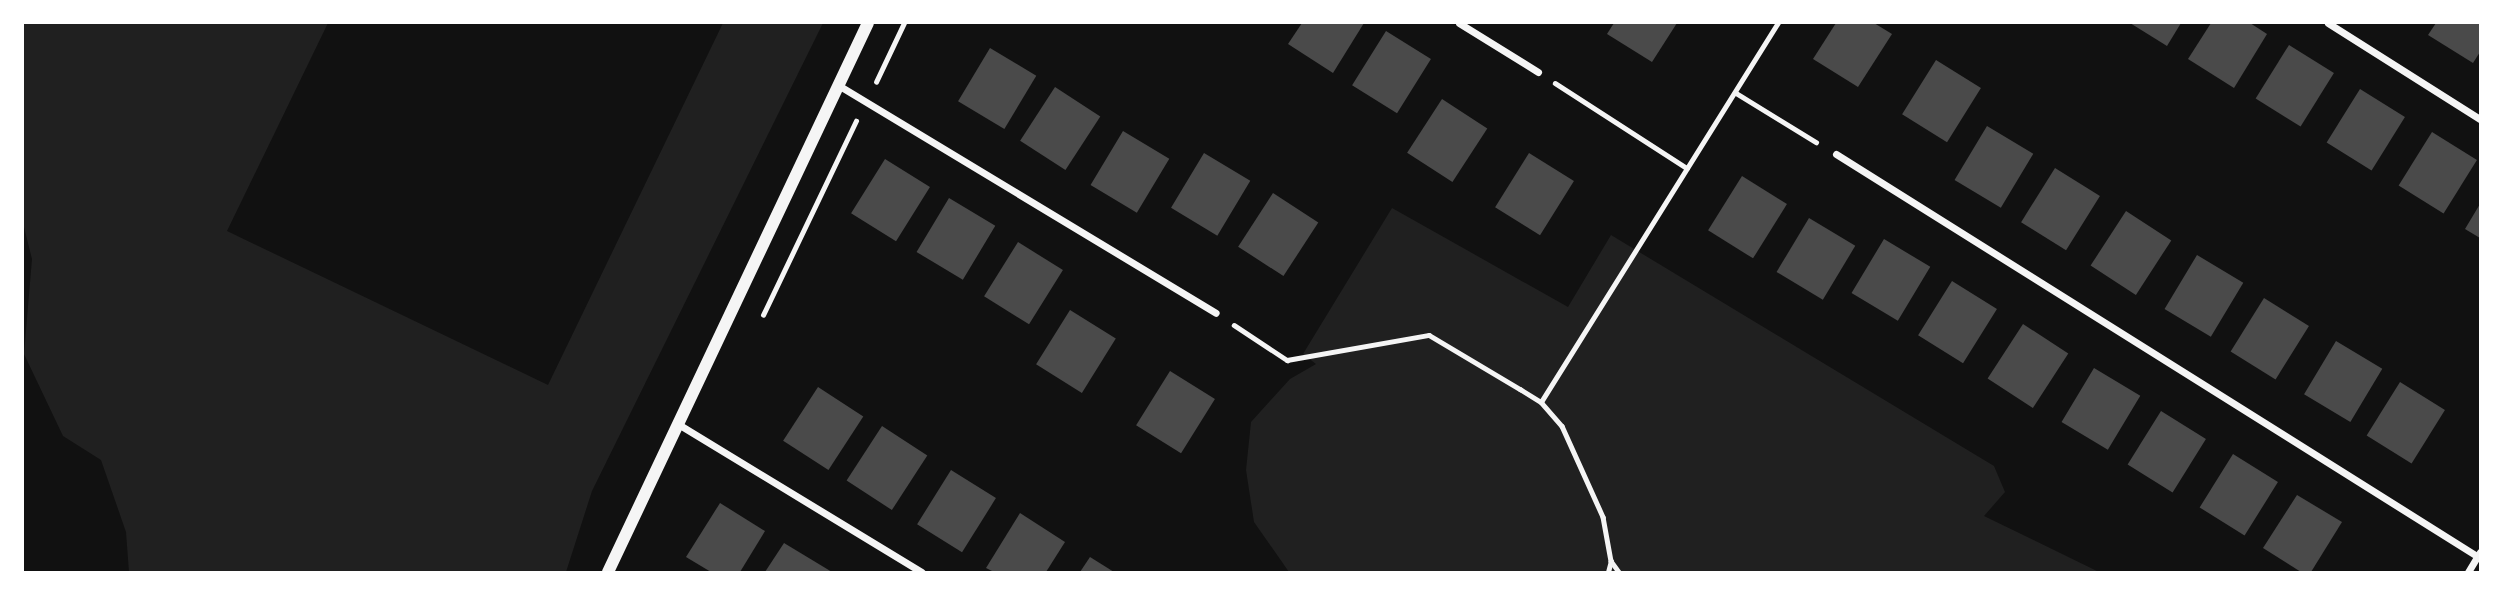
<!DOCTYPE html>
<html>
<head>
<meta charset="utf-8">
<style>
	body { margin:0 }
	#map { position:relative; width:2503px; height:595px; overflow:hidden; background:#111; font-family:"Crimson Pro",serif }
	div>[style] { position:absolute }
	[style*='--x'] { left:calc(var(--x)*1px); top:calc(var(--y)*1px); width:calc(var(--w)*1px); rotate:calc(var(--a)*1deg) }
	.green>* { inset:0; background:#202020 }
	.building>* { inset:0; background:#4a4a4a; transform-origin:0 0 }
	.path>* { height:4.5px; margin:-2.25px; padding:0 2.25px; transform-origin:2.25px; border-radius:2.25px; background:#f5f5f5 }
	.minor>* { height:7px; margin:-3.5px; padding:0 3.5px; transform-origin:3.5px; border-radius:3.5px; background:#f5f5f5 }
	.tertiary>* { height:12px; margin:-6px; padding:0 6px; transform-origin:6px; border-radius:6px; background:#f5f5f5 }
	span { translate:-50% -50%; white-space:nowrap; text-align:center; line-height:1.15; -webkit-text-stroke:7px #fff; paint-order:stroke }
	.frame { position:absolute; inset:0; border:24px solid #fff; pointer-events:none }
</style>
</head>
<body>
<div id="map">
	<div class="green">
		<div style="clip-path:polygon(23px 23px,328px 23px,227px 231px,548px 385px,723px 23px,823px 23px,592px 491px,566px 572px,129px 572px,126px 532px,101px 460px,63px 436px,24px 354px,32px 259px,23px 223px)"></div>
		<div style="clip-path:polygon(1392px 208px,1568px 307px,1611px 235px,1994px 466px,2005px 492px,1984px 516px,2099px 572px,1289px 572px,1254px 522px,1246px 470px,1251px 422px,1290px 379px,1316px 364px,1303px 354px)"></div>
	</div>
	<div class="building">
		<div style="clip-path:polygon(1302px 23px,1364px 23px,1333px 73px,1288px 44px)"></div>
		<div style="clip-path:polygon(1614px 23px,1677px 23px,1652px 62px,1607px 34px)"></div>
		<div style="clip-path:polygon(1836px 23px,1874px 23px,1892px 34px,1858px 87px,1813px 59px)"></div>
		<div style="clip-path:polygon(2130px 23px,2181px 23px,2167px 46px)"></div>
		<div style="clip-path:polygon(2211px 23px,2250px 23px,2267px 34px,2234px 88px,2188px 59px)"></div>
		<div style="clip-path:polygon(2436px 23px,2480px 23px,2480px 52px,2473px 63px,2428px 35px)"></div>
		<div style="left:1386px;top:31px;width:53px;height:64px;rotate:32deg"></div>
		<div style="left:2289px;top:45px;width:53px;height:63px;rotate:32deg"></div>
		<div style="left:990px;top:48px;width:54px;height:62px;rotate:31deg"></div>
		<div style="left:1936px;top:60px;width:53px;height:64px;rotate:32deg"></div>
		<div style="left:1055px;top:87px;width:54px;height:64px;rotate:33deg"></div>
		<div style="left:2360px;top:89px;width:53px;height:63px;rotate:32deg"></div>
		<div style="left:1442px;top:99px;width:54px;height:64px;rotate:33deg"></div>
		<div style="left:1987px;top:126px;width:54px;height:63px;rotate:31deg"></div>
		<div style="left:1123px;top:131px;width:54px;height:63px;rotate:31deg"></div>
		<div style="left:2432px;top:132px;width:53px;height:63px;rotate:32deg"></div>
		<div style="left:1204px;top:153px;width:54px;height:64px;rotate:31deg"></div>
		<div style="left:1529px;top:153px;width:53px;height:64px;rotate:32deg"></div>
		<div style="left:885px;top:159px;width:53px;height:64px;rotate:32deg"></div>
		<div style="left:2055px;top:168px;width:53px;height:64px;rotate:32deg"></div>
		<div style="left:1742px;top:176px;width:53px;height:64px;rotate:32deg"></div>
		<div style="left:1273px;top:193px;width:54px;height:64px;rotate:33deg"></div>
		<div style="left:949px;top:198px;width:54px;height:63px;rotate:31deg"></div>
		<div style="clip-path:polygon(2480px 204px,2480px 238px,2465px 229px)"></div>
		<div style="left:2126px;top:211px;width:54px;height:65px;rotate:33deg"></div>
		<div style="left:1809px;top:218px;width:54px;height:63px;rotate:31deg"></div>
		<div style="left:1884px;top:239px;width:54px;height:63px;rotate:31deg"></div>
		<div style="left:1018px;top:242px;width:53px;height:64px;rotate:32deg"></div>
		<div style="left:2197px;top:255px;width:54px;height:63px;rotate:31deg"></div>
		<div style="left:1952px;top:281px;width:53px;height:64px;rotate:32deg"></div>
		<div style="left:2264px;top:298px;width:53px;height:63px;rotate:32deg"></div>
		<div style="left:1070px;top:310px;width:54px;height:64px;rotate:32deg"></div>
		<div style="left:2023px;top:324px;width:54px;height:65px;rotate:33deg"></div>
		<div style="left:2336px;top:341px;width:54px;height:62px;rotate:31deg"></div>
		<div style="left:2094px;top:368px;width:54px;height:63px;rotate:31deg"></div>
		<div style="left:1170px;top:371px;width:53px;height:64px;rotate:32deg"></div>
		<div style="left:2400px;top:382px;width:53px;height:63px;rotate:32deg"></div>
		<div style="left:818px;top:387px;width:54px;height:64px;rotate:33deg"></div>
		<div style="left:2161px;top:411px;width:53px;height:63px;rotate:32deg"></div>
		<div style="left:882px;top:426px;width:54px;height:65px;rotate:33deg"></div>
		<div style="left:2233px;top:454px;width:53px;height:63px;rotate:32deg"></div>
		<div style="left:951px;top:470px;width:53px;height:64px;rotate:32deg"></div>
		<div style="clip-path:polygon(2297px 495px,2342px 522px,2311px 572px,2301px 572px,2263px 548px)"></div>
		<div style="clip-path:polygon(720px 503px,765px 531px,740px 572px,711px 572px,686px 557px)"></div>
		<div style="clip-path:polygon(1020px 513px,1065px 542px,1046px 572px,994px 572px,986px 568px)"></div>
		<div style="clip-path:polygon(784px 543px,832px 572px,765px 572px)"></div>
		<div style="clip-path:polygon(1090px 557px,1114px 572px,1080px 572px)"></div>
	</div>
	<div class="path">
		<div style="--x:876;--y:82;--w:65;--a:-64.6"></div>
		<div style="--x:1555;--y:83;--w:157;--a:32.8"></div>
		<div style="--x:1736;--y:93;--w:94;--a:31.5"></div>
		<div style="--x:763;--y:315;--w:215;--a:-64.4"></div>
		<div style="--x:1234;--y:325;--w:64;--a:33.4"></div>
		<div style="--x:1287;--y:360;--w:144;--a:-10"></div>
		<div style="--x:1429;--y:335;--w:106;--a:30.7"></div>
		<div style="--x:1520;--y:389;--w:25;--a:32"></div>
		<div style="--x:1541;--y:402;--w:32;--a:49"></div>
		<div style="--x:1562;--y:426;--w:100;--a:65.7"></div>
		<div style="--x:1603;--y:517;--w:45;--a:79.7"></div>
		<div style="--x:1611;--y:561;--w:14;--a:54"></div>
		<div style="--x:1541;--y:402;--w:447;--a:-58"></div>
		<div style="--x:1608;--y:572;--w:11;--a:-75"></div>
	</div>
	<div class="minor">
		<div style="--x:1459;--y:23;--w:93;--a:31.8"></div>
		<div style="--x:2328;--y:23;--w:180;--a:32.3"></div>
		<div style="--x:838;--y:85;--w:441;--a:31.1"></div>
		<div style="--x:1836;--y:154;--w:760;--a:32.1"></div>
		<div style="--x:678;--y:424;--w:285;--a:31.3"></div>
		<div style="--x:2468;--y:572;--w:23;--a:-59"></div>
	</div>
	<div class="tertiary">
		<div style="--x:608;--y:572;--w:607;--a:-64.66"></div>
	</div>
	<div class="frame"></div>
</div>
</body>
</html>
